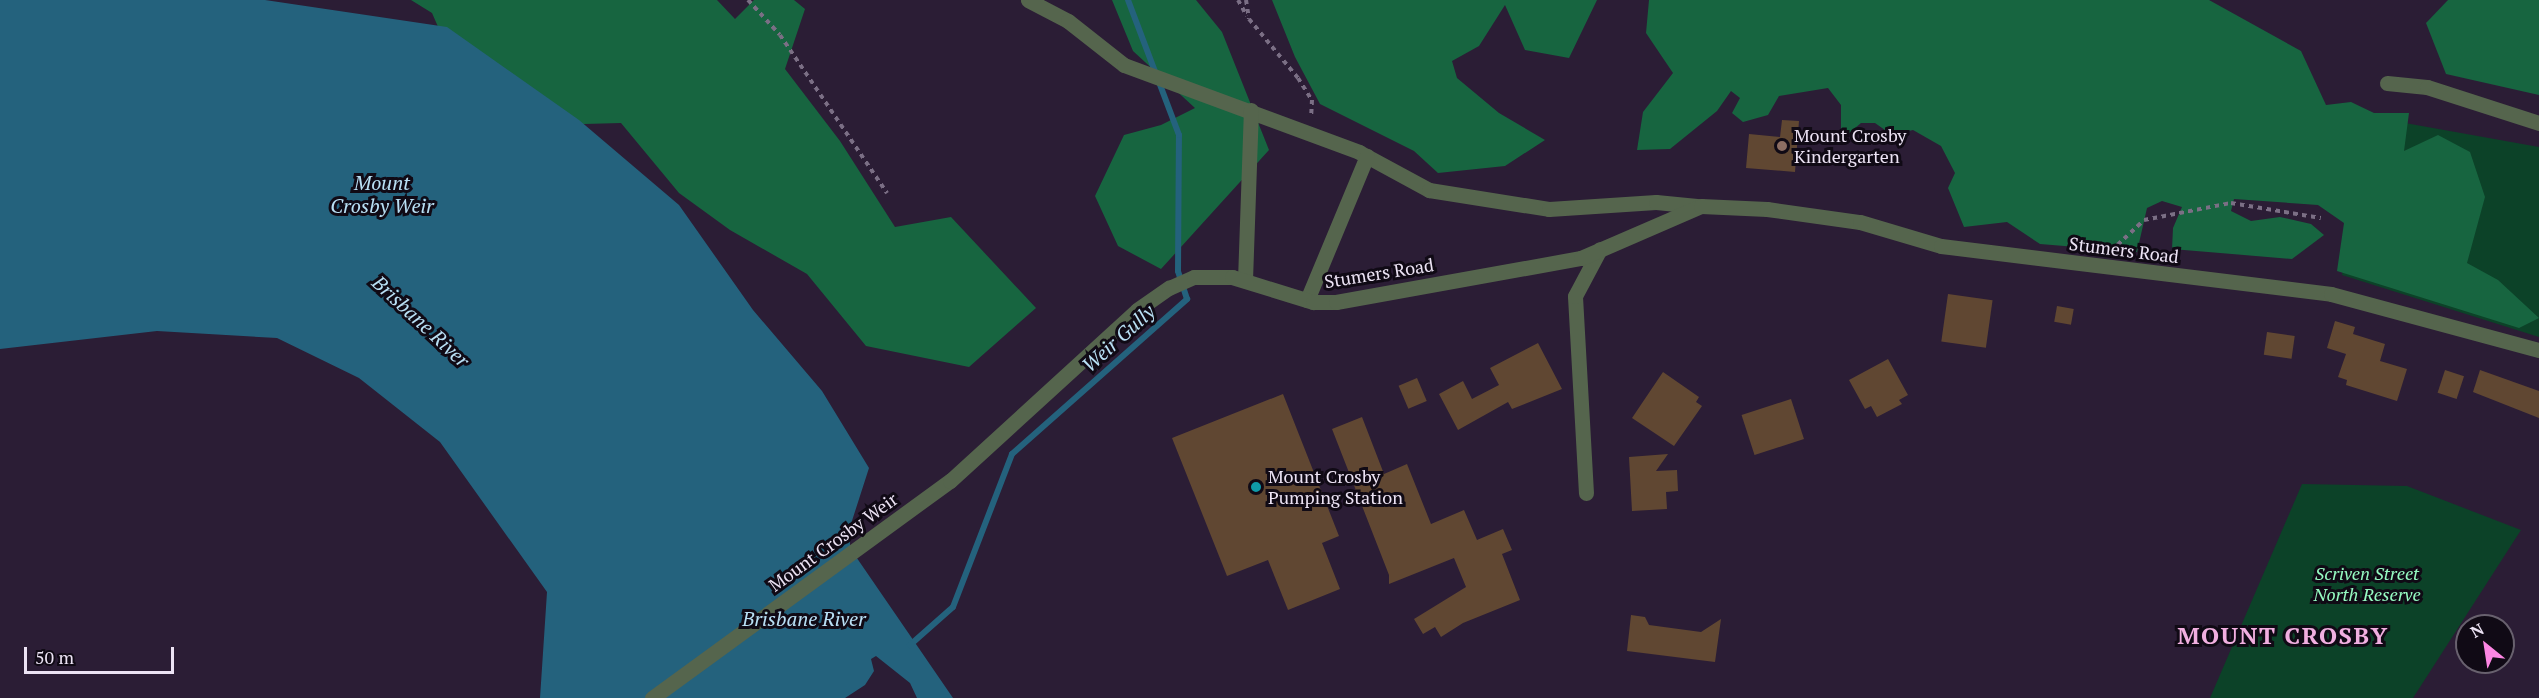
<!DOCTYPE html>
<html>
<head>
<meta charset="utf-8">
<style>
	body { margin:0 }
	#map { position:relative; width:2539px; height:698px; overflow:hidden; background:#2b1d35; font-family:"PT Serif",serif }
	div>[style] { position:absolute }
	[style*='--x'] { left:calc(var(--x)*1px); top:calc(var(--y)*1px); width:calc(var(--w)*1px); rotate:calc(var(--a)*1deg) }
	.green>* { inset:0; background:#0c4228 }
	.forest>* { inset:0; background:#176540 }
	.water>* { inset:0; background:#24627d }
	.stream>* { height:6px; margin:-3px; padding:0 3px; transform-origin:3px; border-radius:3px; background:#24627d }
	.building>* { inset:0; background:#604732; transform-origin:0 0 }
	.path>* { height:4px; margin-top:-2px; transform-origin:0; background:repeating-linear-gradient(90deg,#7b6f85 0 4.5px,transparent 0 9px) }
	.street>* { height:15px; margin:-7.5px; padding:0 7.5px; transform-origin:7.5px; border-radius:7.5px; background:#55654d }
	.dots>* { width:16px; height:16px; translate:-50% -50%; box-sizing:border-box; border:3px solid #100a15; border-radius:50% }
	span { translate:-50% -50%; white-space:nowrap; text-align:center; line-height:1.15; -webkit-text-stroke:6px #100a15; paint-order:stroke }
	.poi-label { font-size:18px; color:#ece3f4 }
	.left { translate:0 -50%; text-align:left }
	.street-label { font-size:18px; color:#ece3f4 }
	.park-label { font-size:18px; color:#96fbc2; font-style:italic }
	.water-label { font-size:20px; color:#b9e0f5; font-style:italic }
	.district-label { font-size:24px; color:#f1afe0; font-weight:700; letter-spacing:1.5px }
	.north { position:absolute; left:2455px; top:614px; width:60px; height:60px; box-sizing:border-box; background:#100a15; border:2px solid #68616e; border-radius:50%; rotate:330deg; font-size:16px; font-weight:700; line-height:24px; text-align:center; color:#ece3f4 }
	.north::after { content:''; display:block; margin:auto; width:21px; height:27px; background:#fd86e3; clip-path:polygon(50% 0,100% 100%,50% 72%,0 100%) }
	.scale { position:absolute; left:24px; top:647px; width:150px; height:27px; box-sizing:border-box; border:3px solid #ece3f4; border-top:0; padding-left:8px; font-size:18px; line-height:21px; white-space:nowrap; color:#ece3f4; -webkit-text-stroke:4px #100a15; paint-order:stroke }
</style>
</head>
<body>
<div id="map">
	<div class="green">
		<div style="clip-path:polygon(2366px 116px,2539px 147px,2539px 337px,2342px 275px)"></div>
		<div style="clip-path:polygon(2302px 484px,2407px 486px,2521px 530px,2413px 698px,2210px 698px)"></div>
	</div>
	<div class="forest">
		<div style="clip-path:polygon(411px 0,717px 0,735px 19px,754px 0,794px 0,805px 9px,785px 69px,840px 141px,895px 227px,951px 217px,1036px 308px,969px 367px,866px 346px,807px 274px,730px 230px,679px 193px,621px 123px,547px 125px,456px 68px,432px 13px)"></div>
		<div style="clip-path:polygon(1112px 0,1196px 0,1222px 32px,1269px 150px,1161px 269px,1118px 246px,1095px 196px,1124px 135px,1161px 125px,1195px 108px,1133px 51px)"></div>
		<div style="clip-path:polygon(1272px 0,1597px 0,1569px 58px,1525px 50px,1505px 5px,1479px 46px,1452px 61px,1457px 78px,1499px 113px,1545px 140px,1505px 166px,1438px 173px,1414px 151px,1320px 104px,1295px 57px)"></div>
		<div style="clip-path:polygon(1649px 0,2209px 0,2301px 51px,2326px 105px,2351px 102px,2374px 113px,2409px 113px,2404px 151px,2438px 135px,2470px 152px,2485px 197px,2467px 263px,2498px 280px,2539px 318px,2519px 328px,2337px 271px,2344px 223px,2318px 205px,2234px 199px,2231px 211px,2251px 221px,2280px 217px,2311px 224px,2324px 235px,2292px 259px,2172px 249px,2173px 228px,2182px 207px,2162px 201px,2147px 208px,2137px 252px,2040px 244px,2007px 222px,1964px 227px,1948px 188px,1955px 173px,1941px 146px,1913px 130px,1892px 135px,1875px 123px,1861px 123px,1841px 140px,1841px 105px,1828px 88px,1779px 96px,1768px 115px,1743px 122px,1732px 113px,1740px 98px,1731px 91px,1717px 111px,1670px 149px,1637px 150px,1643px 112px,1673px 73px,1646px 33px)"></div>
		<div style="clip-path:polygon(2448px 0,2539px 0,2539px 95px,2446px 74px,2426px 23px)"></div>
	</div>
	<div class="water">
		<div style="clip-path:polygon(0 0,265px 0,447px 27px,579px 120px,679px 205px,753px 310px,822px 391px,869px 468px,850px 527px,850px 548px,953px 698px,917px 698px,910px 683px,876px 656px,871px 659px,874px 671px,865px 685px,845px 698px,540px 698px,547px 592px,440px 442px,359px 378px,277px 338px,157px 331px,0 349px)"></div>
	</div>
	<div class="stream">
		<div style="--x:910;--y:645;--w:57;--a:-41.5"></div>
		<div style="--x:953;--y:607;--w:164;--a:-68.9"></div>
		<div style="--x:1012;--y:454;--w:234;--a:-41.5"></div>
		<div style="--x:1187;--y:299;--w:29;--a:-108"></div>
		<div style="--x:1178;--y:271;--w:136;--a:-89.6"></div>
		<div style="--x:1179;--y:135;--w:144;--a:-110.7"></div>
	</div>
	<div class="building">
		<div style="clip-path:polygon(1782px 120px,1799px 121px,1795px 172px,1746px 168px,1749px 134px,1780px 137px)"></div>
		<div style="left:1948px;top:294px;width:45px;height:48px;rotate:8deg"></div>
		<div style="left:2057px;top:306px;width:17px;height:16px;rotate:10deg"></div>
		<div style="clip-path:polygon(2335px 321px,2355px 327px,2353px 334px,2385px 344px,2380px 361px,2407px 369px,2397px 401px,2346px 385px,2347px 380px,2338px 377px,2346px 354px,2327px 348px)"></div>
		<div style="left:2267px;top:332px;width:28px;height:23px;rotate:8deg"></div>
		<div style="clip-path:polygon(1538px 343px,1562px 389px,1512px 409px,1508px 402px,1458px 430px,1439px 394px,1463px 381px,1472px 399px,1499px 385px,1490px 368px)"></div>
		<div style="clip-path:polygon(1888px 359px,1908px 395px,1899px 400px,1902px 404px,1877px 417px,1871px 406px,1865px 409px,1849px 380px)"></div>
		<div style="left:2445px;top:370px;width:20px;height:24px;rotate:18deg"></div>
		<div style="clip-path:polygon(2480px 370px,2539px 391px,2539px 418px,2473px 392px)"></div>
		<div style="clip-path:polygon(1663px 372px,1699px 397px,1696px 402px,1702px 406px,1674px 446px,1632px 418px)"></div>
		<div style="left:1417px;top:378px;width:25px;height:20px;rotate:67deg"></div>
		<div style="clip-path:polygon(1283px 394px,1339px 536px,1322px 543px,1340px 589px,1288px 610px,1268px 560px,1227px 576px,1172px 438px)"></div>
		<div style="left:1791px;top:399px;width:42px;height:52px;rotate:72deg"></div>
		<div style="clip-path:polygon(1362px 417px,1384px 474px,1407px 464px,1431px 524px,1464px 510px,1477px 540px,1503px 529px,1512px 550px,1502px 554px,1520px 600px,1463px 623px,1441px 637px,1435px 627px,1423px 634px,1414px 619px,1466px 587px,1454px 558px,1389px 584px,1389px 575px,1332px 429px)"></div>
		<div style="clip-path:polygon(1668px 454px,1656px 471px,1677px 470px,1678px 491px,1666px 492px,1667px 509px,1632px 511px,1629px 457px)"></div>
		<div style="clip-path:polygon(1631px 615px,1645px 617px,1649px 625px,1701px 632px,1721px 619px,1715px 662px,1627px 651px)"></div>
	</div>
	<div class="path">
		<div style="--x:748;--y:0;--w:47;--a:47.6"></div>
		<div style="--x:780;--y:35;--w:191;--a:55.9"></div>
		<div style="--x:1238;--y:0;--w:18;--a:61"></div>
		<div style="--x:1246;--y:0;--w:19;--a:81"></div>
		<div style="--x:1249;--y:19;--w:77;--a:50.3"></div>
		<div style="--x:1298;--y:78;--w:26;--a:58"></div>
		<div style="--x:1312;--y:100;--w:17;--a:93"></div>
		<div style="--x:2111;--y:251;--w:45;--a:-43.2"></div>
		<div style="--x:2144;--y:220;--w:89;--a:-11.1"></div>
		<div style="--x:2231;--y:203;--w:91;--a:9.5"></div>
	</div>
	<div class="street">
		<div style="--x:1028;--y:0;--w:45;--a:27.7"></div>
		<div style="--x:1068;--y:21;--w:71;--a:38.2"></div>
		<div style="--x:1124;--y:65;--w:251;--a:20.3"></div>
		<div style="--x:1359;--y:152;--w:80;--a:28.5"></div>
		<div style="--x:1429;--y:190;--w:121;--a:9"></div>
		<div style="--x:1549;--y:209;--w:107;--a:-3.7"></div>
		<div style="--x:1656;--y:202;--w:41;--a:5.6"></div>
		<div style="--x:2387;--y:83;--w:40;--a:5.7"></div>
		<div style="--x:2427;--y:87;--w:118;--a:17.8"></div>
		<div style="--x:1245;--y:280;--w:170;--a:-88"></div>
		<div style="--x:1307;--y:300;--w:156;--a:-67.4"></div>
		<div style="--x:1586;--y:493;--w:197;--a:-93.2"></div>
		<div style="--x:1575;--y:296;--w:53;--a:-62"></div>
		<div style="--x:652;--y:698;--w:369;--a:-36.1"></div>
		<div style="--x:950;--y:481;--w:253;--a:-42.4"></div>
		<div style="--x:1137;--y:310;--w:39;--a:-35"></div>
		<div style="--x:1169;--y:288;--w:27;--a:-24"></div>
		<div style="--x:1194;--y:277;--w:38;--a:0"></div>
		<div style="--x:1232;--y:277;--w:85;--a:17.2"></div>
		<div style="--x:1313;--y:302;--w:23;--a:0"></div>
		<div style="--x:1336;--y:302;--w:249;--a:-10.2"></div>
		<div style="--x:1581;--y:258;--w:131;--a:-23.4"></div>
		<div style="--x:1701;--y:206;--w:66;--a:2.6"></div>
		<div style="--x:1767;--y:209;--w:94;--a:8"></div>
		<div style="--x:1860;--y:222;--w:84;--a:16.5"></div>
		<div style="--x:1941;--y:246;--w:393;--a:7"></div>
		<div style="--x:2331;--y:294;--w:215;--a:15.1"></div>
	</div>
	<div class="dots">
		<div style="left:1782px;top:146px;background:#8d6e63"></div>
		<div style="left:1256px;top:487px;background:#0f9aa8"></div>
	</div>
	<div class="poi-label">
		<span class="left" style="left:1794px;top:146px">Mount Crosby<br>Kindergarten</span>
		<span class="left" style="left:1268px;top:487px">Mount Crosby<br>Pumping Station</span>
	</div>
	<div class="street-label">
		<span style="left:2124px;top:250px;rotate:7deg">Stumers Road</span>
		<span style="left:1379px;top:273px;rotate:-9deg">Stumers Road</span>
		<span style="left:833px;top:542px;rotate:-36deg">Mount Crosby Weir</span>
	</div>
	<div class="park-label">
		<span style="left:2367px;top:584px">Scriven Street<br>North Reserve</span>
	</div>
	<div class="water-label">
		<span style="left:382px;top:194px">Mount<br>Crosby Weir</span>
		<span style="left:421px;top:321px;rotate:43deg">Brisbane River</span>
		<span style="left:1118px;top:338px;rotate:-42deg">Weir Gully</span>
		<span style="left:804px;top:618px">Brisbane River</span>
	</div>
	<div class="district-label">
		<span style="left:2283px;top:636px">MOUNT CROSBY</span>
	</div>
	<div class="north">N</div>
	<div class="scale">50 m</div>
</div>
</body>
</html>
